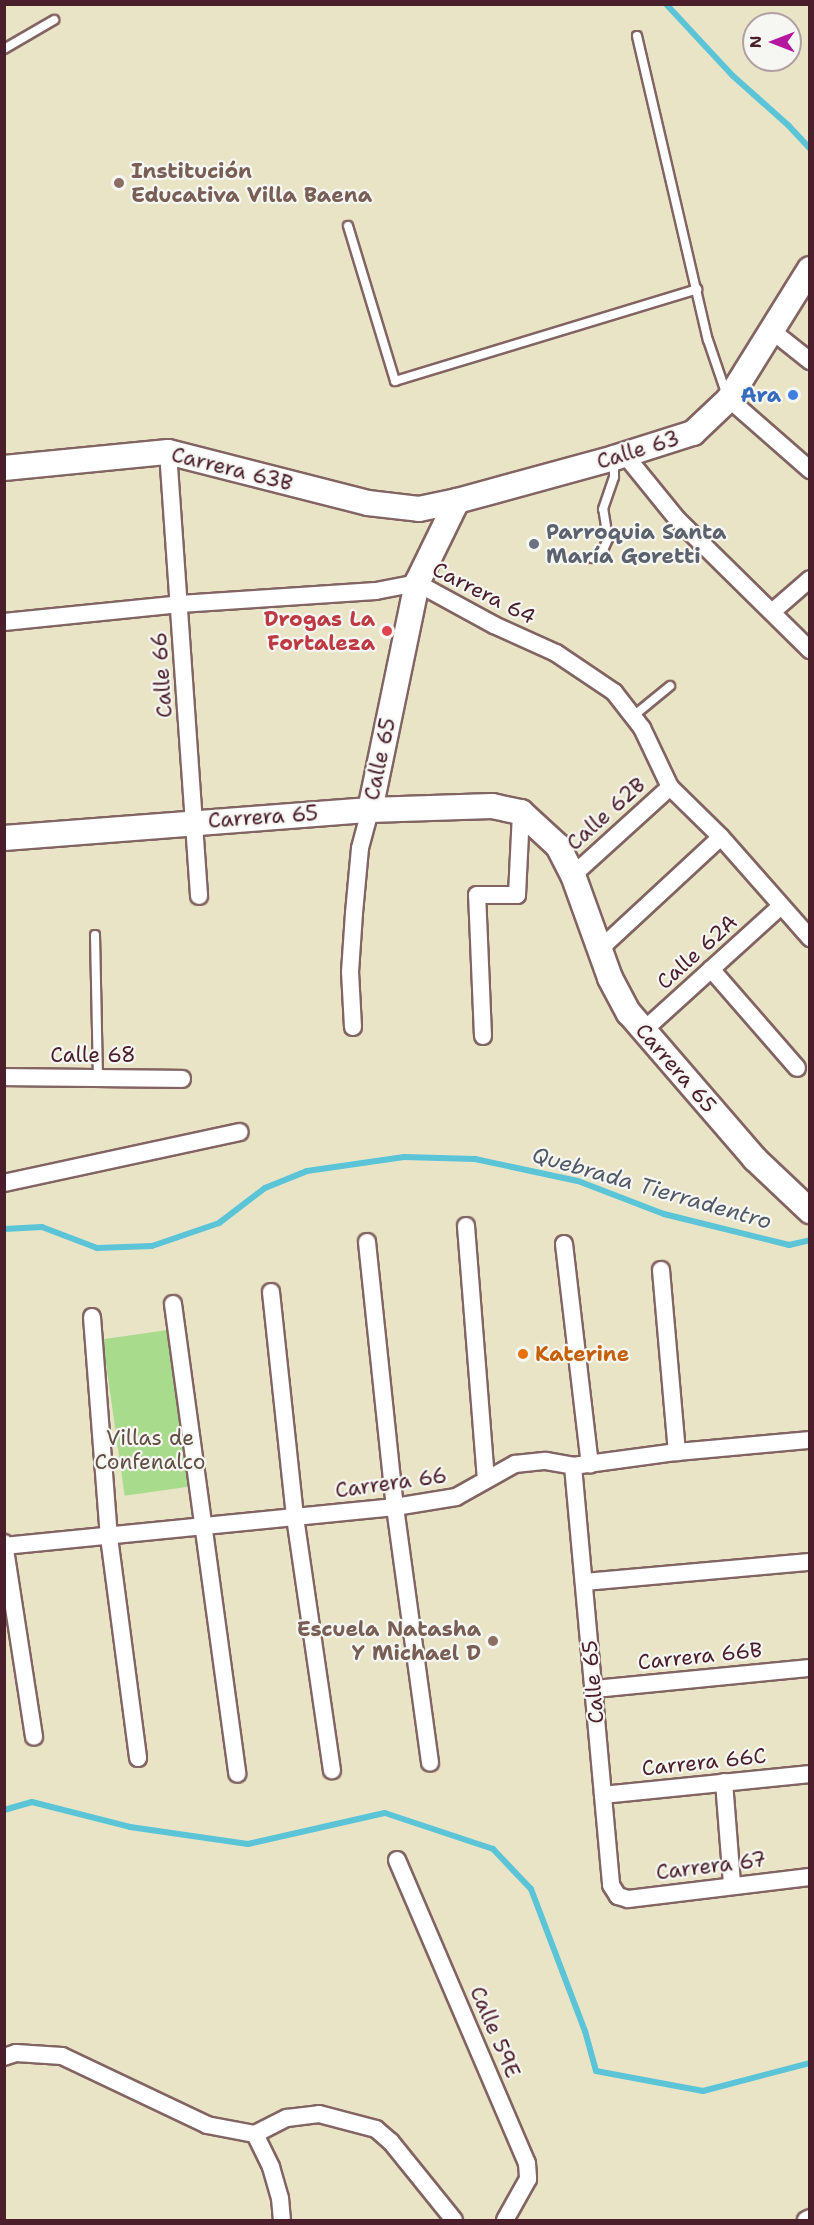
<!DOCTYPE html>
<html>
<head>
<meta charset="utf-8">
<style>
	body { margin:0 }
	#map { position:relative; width:814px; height:2225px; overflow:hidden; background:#eae4c7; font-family:"Shantell Sans",sans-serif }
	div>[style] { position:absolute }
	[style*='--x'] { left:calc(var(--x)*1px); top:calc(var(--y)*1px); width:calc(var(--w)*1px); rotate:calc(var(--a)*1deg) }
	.green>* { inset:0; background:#a8db8b; transform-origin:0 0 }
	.stream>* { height:6px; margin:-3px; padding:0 3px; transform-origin:3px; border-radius:3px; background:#5bc4d7 }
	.roads { filter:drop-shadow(2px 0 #826462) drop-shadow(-2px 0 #826462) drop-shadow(0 2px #826462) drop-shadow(0 -2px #826462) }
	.lane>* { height:8px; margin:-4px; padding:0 4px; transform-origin:4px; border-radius:4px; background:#fff }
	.street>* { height:16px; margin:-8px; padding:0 8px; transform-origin:8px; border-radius:8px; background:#fff }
	.secondary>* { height:24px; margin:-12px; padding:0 12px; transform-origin:12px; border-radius:12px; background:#fff }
	.dots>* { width:16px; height:16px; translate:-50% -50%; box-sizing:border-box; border:3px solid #f6f6f2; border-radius:50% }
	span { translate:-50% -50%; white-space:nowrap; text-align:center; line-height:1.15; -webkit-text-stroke:4.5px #f6f6f2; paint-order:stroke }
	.education-label { font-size:21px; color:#785e54; font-weight:700 }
	.left { translate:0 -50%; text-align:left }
	.right { translate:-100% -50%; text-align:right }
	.shop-label { font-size:21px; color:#366cbe; font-weight:700 }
	.street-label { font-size:21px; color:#4a1f2b }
	.worship-label { font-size:21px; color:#5b616d; font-weight:700 }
	.health-label { font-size:21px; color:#be3a42; font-weight:700 }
	.food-label { font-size:21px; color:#c56008; font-weight:700 }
	.park-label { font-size:21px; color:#624e43 }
	.water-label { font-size:22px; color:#505967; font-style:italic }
	.frame { position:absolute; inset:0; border:6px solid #4a1f2b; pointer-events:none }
	.north { position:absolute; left:742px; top:12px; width:60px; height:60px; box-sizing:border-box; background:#f6f6f2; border:2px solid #b1a0a2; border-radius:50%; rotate:270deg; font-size:16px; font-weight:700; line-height:24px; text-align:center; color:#4a1f2b }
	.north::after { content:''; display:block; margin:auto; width:21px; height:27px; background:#b5179e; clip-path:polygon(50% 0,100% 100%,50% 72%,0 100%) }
</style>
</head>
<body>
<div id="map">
	<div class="green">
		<div style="left:168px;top:1330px;width:158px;height:66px;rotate:82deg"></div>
	</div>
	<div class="stream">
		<div style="--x:666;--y:4;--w:98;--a:47.1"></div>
		<div style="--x:733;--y:76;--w:74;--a:41.7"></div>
		<div style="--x:788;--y:125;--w:33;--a:47"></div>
		<div style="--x:4;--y:1229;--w:38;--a:-3"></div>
		<div style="--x:42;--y:1227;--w:59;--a:20.9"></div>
		<div style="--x:97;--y:1248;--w:55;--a:-2.1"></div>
		<div style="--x:152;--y:1246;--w:71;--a:-18.9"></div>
		<div style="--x:219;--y:1223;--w:58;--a:-37.3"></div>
		<div style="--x:265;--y:1188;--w:45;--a:-22"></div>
		<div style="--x:307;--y:1171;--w:98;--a:-8.2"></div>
		<div style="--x:404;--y:1157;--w:71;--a:1.6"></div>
		<div style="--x:475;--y:1159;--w:105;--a:12.1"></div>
		<div style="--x:578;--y:1181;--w:92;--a:21"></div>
		<div style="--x:664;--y:1214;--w:129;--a:13.9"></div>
		<div style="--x:789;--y:1245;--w:22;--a:-13"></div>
		<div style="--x:4;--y:1810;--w:29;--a:-16"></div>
		<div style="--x:32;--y:1802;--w:101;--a:14.3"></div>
		<div style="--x:130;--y:1827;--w:119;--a:8.2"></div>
		<div style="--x:248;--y:1844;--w:140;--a:-12.8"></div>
		<div style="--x:385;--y:1813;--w:114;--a:18.4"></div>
		<div style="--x:493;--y:1849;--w:55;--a:46.5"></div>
		<div style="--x:531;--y:1889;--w:152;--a:69.2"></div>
		<div style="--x:585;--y:2031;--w:41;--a:74.6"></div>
		<div style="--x:596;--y:2071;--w:109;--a:10.6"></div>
		<div style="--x:703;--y:2091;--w:111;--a:-14.7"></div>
	</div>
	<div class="roads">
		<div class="lane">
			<div style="--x:637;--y:36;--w:312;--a:76.9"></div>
			<div style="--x:708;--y:340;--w:56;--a:71.2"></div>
			<div style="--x:4;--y:49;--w:58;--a:-30.1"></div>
			<div style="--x:348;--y:226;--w:162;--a:73.1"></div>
			<div style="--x:395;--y:381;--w:316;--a:-16.9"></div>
			<div style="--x:592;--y:558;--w:14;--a:-36"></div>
			<div style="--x:603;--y:550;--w:12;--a:-66"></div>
			<div style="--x:608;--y:539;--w:30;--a:-99"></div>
			<div style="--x:603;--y:509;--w:34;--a:-71"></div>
			<div style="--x:614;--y:477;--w:16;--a:-90"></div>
			<div style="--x:632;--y:717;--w:49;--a:-39.2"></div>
			<div style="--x:95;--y:935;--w:143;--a:88.8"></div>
		</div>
		<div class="street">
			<div style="--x:771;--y:330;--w:50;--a:38.5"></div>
			<div style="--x:729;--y:399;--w:108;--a:41.2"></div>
			<div style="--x:168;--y:452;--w:445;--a:86"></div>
			<div style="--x:625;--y:455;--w:82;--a:50.9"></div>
			<div style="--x:677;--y:519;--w:187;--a:44.6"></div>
			<div style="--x:772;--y:612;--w:50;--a:-41"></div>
			<div style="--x:4;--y:622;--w:177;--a:-5.8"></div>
			<div style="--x:180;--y:604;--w:196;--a:-3.8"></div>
			<div style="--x:376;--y:591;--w:42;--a:-11"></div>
			<div style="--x:417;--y:583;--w:88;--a:28.6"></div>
			<div style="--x:494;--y:625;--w:68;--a:24.3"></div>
			<div style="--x:556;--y:653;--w:70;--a:33.9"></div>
			<div style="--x:614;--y:692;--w:46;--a:52.1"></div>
			<div style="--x:642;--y:728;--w:65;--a:64.6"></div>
			<div style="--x:670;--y:787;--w:71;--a:44.4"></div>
			<div style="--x:721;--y:837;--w:135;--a:48.6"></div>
			<div style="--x:573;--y:875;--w:131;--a:-42.2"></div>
			<div style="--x:601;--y:948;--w:163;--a:-42.8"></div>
			<div style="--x:711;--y:969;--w:131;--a:49"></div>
			<div style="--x:353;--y:1027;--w:55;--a:-93.1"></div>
			<div style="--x:350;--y:972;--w:59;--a:-86.1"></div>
			<div style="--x:354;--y:913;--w:65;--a:-84.7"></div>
			<div style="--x:360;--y:848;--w:39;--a:-75"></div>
			<div style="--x:643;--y:1031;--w:186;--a:-42.2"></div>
			<div style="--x:483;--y:1036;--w:141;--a:-92.4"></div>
			<div style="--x:477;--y:895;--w:40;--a:0"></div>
			<div style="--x:517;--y:895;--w:83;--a:-87.2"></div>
			<div style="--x:4;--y:1077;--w:178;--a:0.6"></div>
			<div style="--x:4;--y:1183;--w:241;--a:-12.2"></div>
			<div style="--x:466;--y:1226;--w:254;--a:85.5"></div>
			<div style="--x:367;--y:1242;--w:266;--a:84"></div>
			<div style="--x:395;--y:1507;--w:258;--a:82.2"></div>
			<div style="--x:564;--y:1244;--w:222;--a:83.3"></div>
			<div style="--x:661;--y:1270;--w:183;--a:85"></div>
			<div style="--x:271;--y:1292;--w:226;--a:83.9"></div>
			<div style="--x:295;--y:1517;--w:256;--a:81.7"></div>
			<div style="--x:173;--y:1304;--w:474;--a:82.2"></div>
			<div style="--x:92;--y:1317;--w:221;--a:85.6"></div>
			<div style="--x:109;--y:1537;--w:223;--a:82.5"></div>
			<div style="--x:573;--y:1466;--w:421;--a:84.8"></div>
			<div style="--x:611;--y:1885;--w:13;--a:58"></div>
			<div style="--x:618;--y:1896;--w:10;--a:17"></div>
			<div style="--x:628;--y:1899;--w:183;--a:-6.9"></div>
			<div style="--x:4;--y:1543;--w:196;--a:81.2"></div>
			<div style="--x:4;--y:1546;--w:393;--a:-5.7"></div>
			<div style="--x:395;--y:1507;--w:62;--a:-9.3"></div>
			<div style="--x:456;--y:1497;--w:68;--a:-29.2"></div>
			<div style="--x:515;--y:1464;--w:31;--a:-6"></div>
			<div style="--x:546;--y:1461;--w:27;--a:10"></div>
			<div style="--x:573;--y:1466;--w:105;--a:-7.7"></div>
			<div style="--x:677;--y:1452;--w:134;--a:-5.2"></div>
			<div style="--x:584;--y:1582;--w:227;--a:-5.1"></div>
			<div style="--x:595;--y:1689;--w:216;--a:-5.6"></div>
			<div style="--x:724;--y:1782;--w:102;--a:85.5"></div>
			<div style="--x:603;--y:1795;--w:208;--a:-5.8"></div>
			<div style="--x:397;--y:1860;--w:330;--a:66.8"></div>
			<div style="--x:527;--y:2163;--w:16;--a:86"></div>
			<div style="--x:528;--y:2179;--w:47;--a:119.3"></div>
			<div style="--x:4;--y:2057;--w:13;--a:-18"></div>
			<div style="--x:16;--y:2053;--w:46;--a:3.7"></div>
			<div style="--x:62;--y:2056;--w:161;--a:25.4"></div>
			<div style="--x:207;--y:2125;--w:49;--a:10.6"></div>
			<div style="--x:255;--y:2134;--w:36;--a:-27"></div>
			<div style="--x:287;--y:2118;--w:32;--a:-7"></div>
			<div style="--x:319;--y:2114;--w:59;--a:14.7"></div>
			<div style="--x:376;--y:2129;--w:20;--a:41"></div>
			<div style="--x:391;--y:2142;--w:100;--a:51.1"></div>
			<div style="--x:255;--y:2134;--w:37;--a:64"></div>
			<div style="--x:271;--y:2167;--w:32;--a:74"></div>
			<div style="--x:280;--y:2198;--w:22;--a:85"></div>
			<div style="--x:806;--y:2220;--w:4;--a:-27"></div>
		</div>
		<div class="secondary">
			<div style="--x:4;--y:468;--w:165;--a:-5.6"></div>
			<div style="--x:168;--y:452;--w:206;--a:14.3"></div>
			<div style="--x:368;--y:503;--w:51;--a:6.7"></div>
			<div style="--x:419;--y:509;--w:39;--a:-12"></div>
			<div style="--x:457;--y:501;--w:163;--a:-15.3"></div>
			<div style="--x:614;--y:458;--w:83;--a:-17.6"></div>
			<div style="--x:693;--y:433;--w:50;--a:-43.4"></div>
			<div style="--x:729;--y:399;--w:153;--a:-58.1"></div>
			<div style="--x:370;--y:810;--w:232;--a:-78.3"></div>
			<div style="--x:417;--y:583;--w:91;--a:-64"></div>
			<div style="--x:4;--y:838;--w:367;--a:-4.4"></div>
			<div style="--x:370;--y:810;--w:122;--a:-1.9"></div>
			<div style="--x:492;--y:806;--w:30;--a:12"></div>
			<div style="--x:521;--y:812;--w:50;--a:42.6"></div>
			<div style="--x:558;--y:846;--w:33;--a:63"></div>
			<div style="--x:573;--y:875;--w:109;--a:70.2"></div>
			<div style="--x:610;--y:978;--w:40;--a:62"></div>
			<div style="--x:629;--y:1013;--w:193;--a:49.2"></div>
			<div style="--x:755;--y:1159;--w:76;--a:43.4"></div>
		</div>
	</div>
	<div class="dots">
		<div style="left:119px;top:183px;background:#8d6e63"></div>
		<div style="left:793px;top:395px;background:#3f7fe0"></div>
		<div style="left:534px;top:544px;background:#6b7280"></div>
		<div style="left:387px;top:631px;background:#e0444e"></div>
		<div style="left:523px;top:1354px;background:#e8710a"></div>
		<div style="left:493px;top:1641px;background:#8d6e63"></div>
	</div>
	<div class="education-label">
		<span class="left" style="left:131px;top:183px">Institución<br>Educativa Villa Baena</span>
		<span class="right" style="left:481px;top:1641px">Escuela Natasha<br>Y Michael D</span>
	</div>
	<div class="shop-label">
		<span class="right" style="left:781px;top:395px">Ara</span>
	</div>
	<div class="street-label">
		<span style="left:638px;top:450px;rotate:-17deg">Calle 63</span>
		<span style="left:232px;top:469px;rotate:14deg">Carrera 63B</span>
		<span style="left:484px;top:593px;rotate:27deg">Carrera 64</span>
		<span style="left:162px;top:675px;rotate:-94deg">Calle 66</span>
		<span style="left:380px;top:759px;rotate:-78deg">Calle 65</span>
		<span style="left:606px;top:814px;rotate:-42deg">Calle 62B</span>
		<span style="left:263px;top:817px;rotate:-4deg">Carrera 65</span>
		<span style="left:697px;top:952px;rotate:-42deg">Calle 62A</span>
		<span style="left:93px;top:1055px">Calle 68</span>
		<span style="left:676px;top:1068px;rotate:49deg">Carrera 65</span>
		<span style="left:391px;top:1483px;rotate:-8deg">Carrera 66</span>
		<span style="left:700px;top:1656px;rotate:-6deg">Carrera 66B</span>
		<span style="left:593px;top:1682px;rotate:-95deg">Calle 65</span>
		<span style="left:704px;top:1762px;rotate:-6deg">Carrera 66C</span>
		<span style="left:711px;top:1866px;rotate:-7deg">Carrera 67</span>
		<span style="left:495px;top:2032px;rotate:67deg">Calle 59E</span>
	</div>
	<div class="worship-label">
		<span class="left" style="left:546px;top:544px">Parroquia Santa<br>María Goretti</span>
	</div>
	<div class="health-label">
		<span class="right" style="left:375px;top:631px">Drogas La<br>Fortaleza</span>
	</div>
	<div class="food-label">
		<span class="left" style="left:535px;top:1354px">Katerine</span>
	</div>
	<div class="park-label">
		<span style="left:150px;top:1450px">Villas de<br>Confenalco</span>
	</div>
	<div class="water-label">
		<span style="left:652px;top:1188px;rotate:16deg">Quebrada Tierradentro</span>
	</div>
	<div class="frame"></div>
	<div class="north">N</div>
</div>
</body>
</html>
